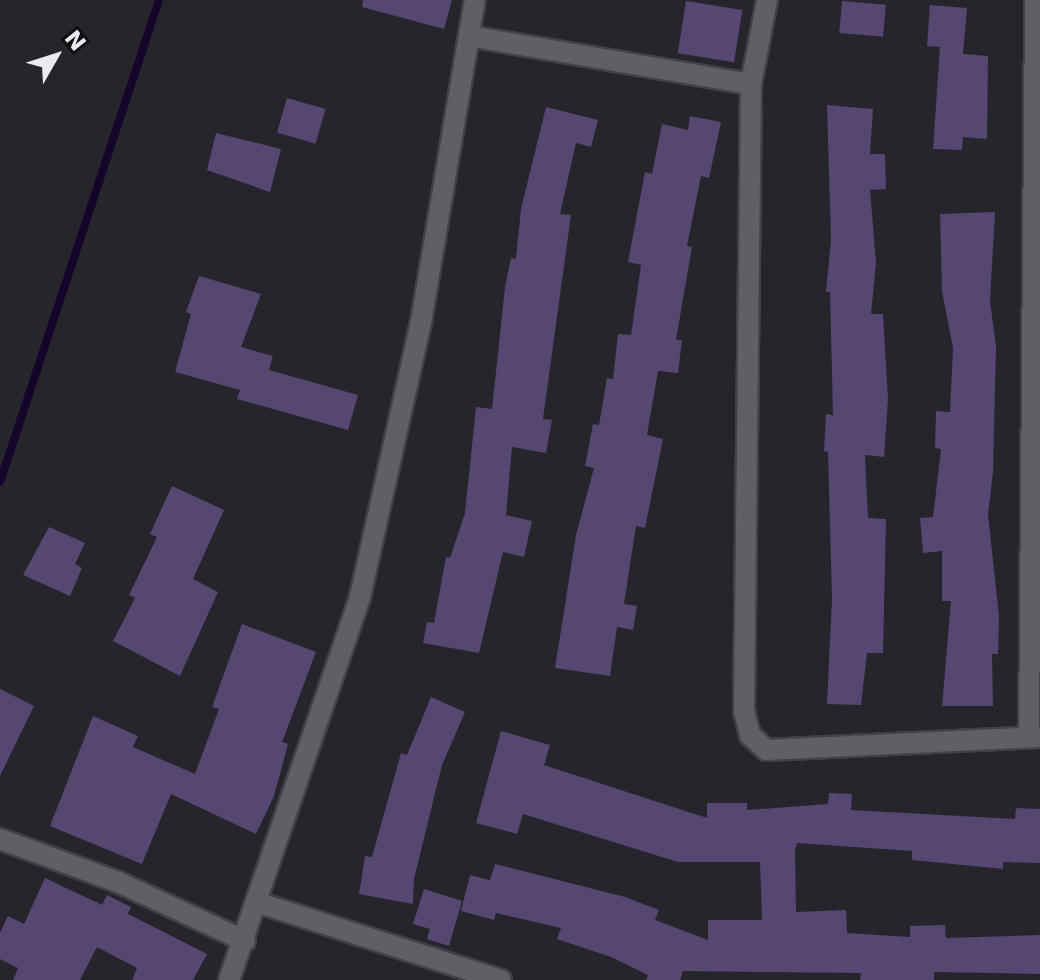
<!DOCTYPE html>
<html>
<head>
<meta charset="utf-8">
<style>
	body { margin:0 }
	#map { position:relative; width:1040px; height:980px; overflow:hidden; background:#27252c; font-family:"DejaVu Sans",sans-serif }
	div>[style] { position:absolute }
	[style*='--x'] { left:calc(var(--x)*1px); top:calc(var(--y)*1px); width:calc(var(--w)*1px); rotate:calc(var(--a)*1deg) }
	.stream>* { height:8px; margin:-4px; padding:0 4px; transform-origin:4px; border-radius:4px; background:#16052b }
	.building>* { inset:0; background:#554672; transform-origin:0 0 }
	.roads { filter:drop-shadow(2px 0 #424147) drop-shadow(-2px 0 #424147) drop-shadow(0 2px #424147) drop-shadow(0 -2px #424147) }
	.minor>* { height:20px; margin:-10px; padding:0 10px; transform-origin:10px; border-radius:10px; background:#605f63 }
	span { translate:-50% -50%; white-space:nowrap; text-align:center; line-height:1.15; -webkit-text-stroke:6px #100f12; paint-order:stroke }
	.north { position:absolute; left:16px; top:16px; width:80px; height:80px; -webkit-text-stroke:6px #100f12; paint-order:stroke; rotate:51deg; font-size:22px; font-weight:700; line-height:32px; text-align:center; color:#ebeaef }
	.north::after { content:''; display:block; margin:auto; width:28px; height:36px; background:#ebeaef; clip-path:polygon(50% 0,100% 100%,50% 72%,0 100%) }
</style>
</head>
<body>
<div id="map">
	<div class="stream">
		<div style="--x:0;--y:482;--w:508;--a:-71.74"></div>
	</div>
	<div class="building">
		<div style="clip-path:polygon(363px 0,452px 0,444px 29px,362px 7px)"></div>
		<div style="left:686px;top:1px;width:57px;height:53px;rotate:9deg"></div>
		<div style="left:842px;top:1px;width:44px;height:32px;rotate:5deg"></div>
		<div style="clip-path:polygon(930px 5px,967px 8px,963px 54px,988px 56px,987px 139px,963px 137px,962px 150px,933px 149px,940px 47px,927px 46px)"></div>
		<div style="left:287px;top:98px;width:40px;height:36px;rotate:16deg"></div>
		<div style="clip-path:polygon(827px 105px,873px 109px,870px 154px,885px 154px,886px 189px,870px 190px,876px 263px,871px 314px,883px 314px,888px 399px,884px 457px,865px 455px,868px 518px,886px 519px,883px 653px,867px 653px,861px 705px,827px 704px,832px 599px,828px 452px,824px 451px,826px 414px,833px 415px,830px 292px,826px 292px,831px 240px)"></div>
		<div style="clip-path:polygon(546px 107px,598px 120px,591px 147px,576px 143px,560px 214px,571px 215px,543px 419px,552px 420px,546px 453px,512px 447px,506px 515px,532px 521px,524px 557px,503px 552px,479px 653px,423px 643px,427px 622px,434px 623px,446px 557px,450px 558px,465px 513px,476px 407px,492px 409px,505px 287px,511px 258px,516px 259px,521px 209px)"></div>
		<div style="clip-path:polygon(690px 116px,721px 122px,709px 178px,701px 176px,687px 246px,692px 247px,676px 340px,682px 340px,678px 373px,658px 371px,647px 435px,663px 439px,645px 528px,636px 526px,624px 604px,637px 606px,633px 630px,617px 627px,610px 676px,555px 668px,576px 535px,594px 468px,585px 466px,593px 424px,599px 425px,607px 378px,613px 379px,618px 334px,631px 335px,641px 265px,628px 262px,645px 172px,652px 174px,662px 124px,688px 130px)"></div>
		<div style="clip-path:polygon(216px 133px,281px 149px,270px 192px,207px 170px)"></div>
		<div style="clip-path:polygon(995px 212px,990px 301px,996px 346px,993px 472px,988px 514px,999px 617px,998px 654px,992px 654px,993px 706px,942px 706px,951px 601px,942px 601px,942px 551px,923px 553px,920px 518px,933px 517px,941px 449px,935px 448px,936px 411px,950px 412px,953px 348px,942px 291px,940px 214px)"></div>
		<div style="clip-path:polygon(199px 276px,261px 294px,241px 347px,273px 356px,269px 370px,358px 395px,348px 430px,237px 399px,240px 390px,175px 372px,191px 314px,186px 312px)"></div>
		<div style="clip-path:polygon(172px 486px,224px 510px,193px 579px,218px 592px,180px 676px,113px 641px,135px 598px,129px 595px,157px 537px,150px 534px)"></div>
		<div style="clip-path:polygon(49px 527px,85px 543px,75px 564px,82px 568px,70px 596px,23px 575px)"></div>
		<div style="clip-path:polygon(242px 624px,316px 652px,282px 742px,288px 744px,274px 796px,256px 834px,171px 794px,142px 864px,50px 826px,93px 716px,138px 736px,133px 747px,195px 774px,219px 709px,212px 707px)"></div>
		<div style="clip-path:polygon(0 689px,34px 706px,0 776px)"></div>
		<div style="clip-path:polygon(431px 697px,465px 712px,442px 765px,414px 879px,413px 904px,359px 894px,365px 856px,372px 857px,401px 753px,407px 755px)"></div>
		<div style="clip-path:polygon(501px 731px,550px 745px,544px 765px,707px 818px,707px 803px,747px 803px,747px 810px,828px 804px,829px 793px,852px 794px,851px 810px,1015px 819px,1016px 808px,1040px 809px,1040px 863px,1003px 862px,1003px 869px,912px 860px,912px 851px,797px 843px,795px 851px,796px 912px,846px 910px,847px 933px,910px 937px,910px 926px,945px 925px,946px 938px,1040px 935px,1040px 974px,934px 972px,934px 980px,860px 980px,861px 973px,683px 971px,680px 980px,646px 980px,648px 975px,611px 957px,557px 939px,561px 928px,496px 913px,494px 920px,461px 911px,470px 875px,490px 880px,495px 864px,625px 897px,659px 910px,655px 920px,708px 940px,708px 920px,762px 920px,760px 862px,678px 862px,523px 814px,517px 834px,476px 823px)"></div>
		<div style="clip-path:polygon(45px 878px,102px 905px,107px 895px,131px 907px,128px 914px,207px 954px,193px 980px,132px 980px,137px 968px,97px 947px,80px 980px,13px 980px,18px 968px,0 959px,0 933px,8px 916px,24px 924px)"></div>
		<div style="clip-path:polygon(424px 889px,462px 901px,449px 946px,427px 939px,430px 929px,413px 924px)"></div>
	</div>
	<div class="roads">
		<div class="minor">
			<div style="--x:767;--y:0;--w:86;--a:100.8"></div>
			<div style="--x:751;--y:84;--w:627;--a:90.64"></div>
			<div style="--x:744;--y:711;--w:25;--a:76"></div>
			<div style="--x:750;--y:735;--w:22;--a:43"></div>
			<div style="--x:766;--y:750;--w:274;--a:-2.7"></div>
			<div style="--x:469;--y:36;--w:286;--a:9.7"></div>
			<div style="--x:1029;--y:737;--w:737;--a:-89.53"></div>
			<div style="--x:0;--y:839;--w:126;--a:20"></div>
			<div style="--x:118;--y:882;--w:140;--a:24.9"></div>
			<div style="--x:256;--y:902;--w:257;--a:17.7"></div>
			<div style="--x:229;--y:980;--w:405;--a:-71.1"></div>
			<div style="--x:360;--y:597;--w:282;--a:-77.5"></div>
			<div style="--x:421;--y:322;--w:326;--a:-80.5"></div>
		</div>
	</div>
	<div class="north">N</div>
</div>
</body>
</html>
